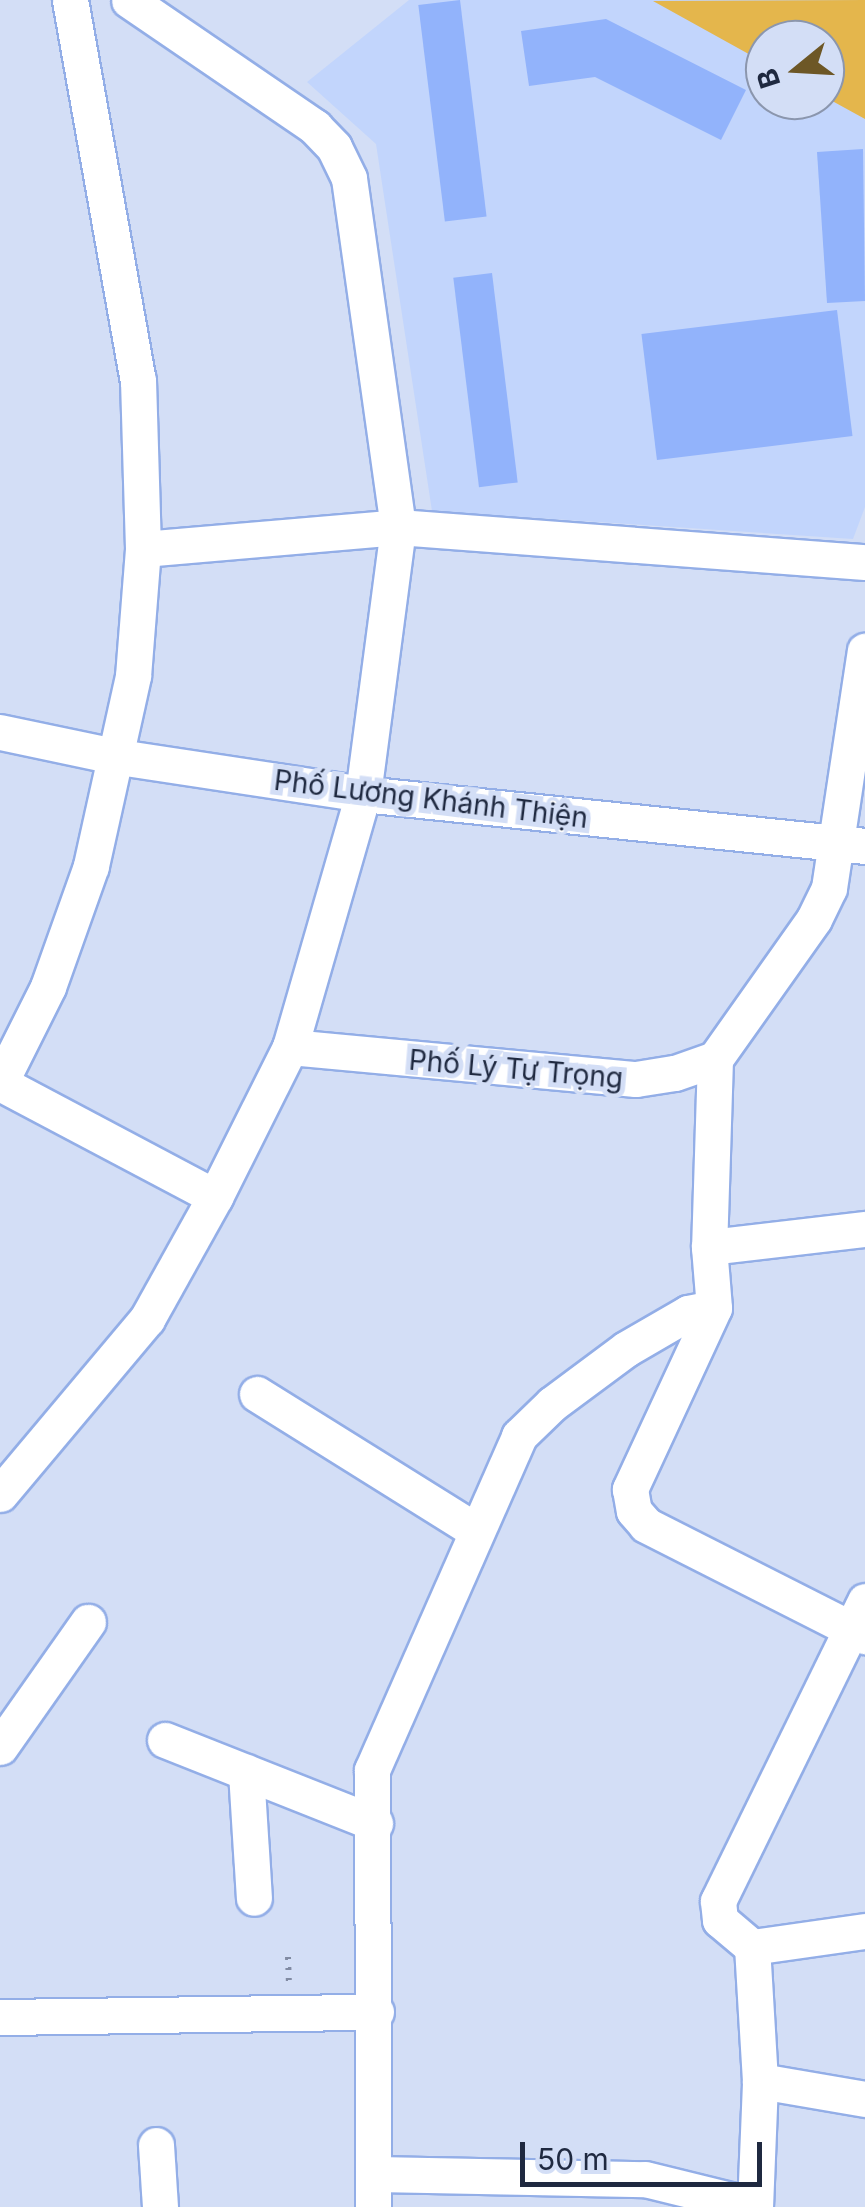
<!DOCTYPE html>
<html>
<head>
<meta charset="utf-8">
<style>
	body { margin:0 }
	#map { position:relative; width:865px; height:2207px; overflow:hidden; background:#d3def6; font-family:Inter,sans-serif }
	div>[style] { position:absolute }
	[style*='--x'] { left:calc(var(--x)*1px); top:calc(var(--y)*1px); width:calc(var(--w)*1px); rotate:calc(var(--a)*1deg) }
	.built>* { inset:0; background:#c2d5fc }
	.green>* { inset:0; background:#e4b64c }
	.building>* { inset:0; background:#92b3fb; transform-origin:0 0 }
	.path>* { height:6px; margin-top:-3px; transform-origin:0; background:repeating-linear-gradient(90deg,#818ba3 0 2.5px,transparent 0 10.5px) }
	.roads { filter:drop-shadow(2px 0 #93aee7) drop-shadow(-2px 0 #93aee7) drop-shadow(0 2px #93aee7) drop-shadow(0 -2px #93aee7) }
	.minor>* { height:35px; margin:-17.5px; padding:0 17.5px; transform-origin:17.5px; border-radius:17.5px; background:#fff }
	span { translate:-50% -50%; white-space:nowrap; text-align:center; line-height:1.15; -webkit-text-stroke:10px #d3def6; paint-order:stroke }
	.street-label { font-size:28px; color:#1f2940 }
	.north { position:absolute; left:745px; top:20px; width:100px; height:100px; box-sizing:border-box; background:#d3def6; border:2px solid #8b96ad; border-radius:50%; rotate:252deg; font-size:28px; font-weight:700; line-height:40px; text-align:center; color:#1f2940 }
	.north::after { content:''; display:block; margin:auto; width:35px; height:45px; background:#6d5726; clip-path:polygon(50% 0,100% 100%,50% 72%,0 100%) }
	.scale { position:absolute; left:520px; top:2142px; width:242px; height:45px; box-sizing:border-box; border:5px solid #1f2940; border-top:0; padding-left:12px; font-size:30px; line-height:35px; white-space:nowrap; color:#1f2940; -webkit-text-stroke:8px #d3def6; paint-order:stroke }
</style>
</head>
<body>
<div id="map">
	<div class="built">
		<div style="clip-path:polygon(evenodd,409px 0,865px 0,865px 507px,853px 539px,432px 511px,376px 144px,307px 82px,409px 0,765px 40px,825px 40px,825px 100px,765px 100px,765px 40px)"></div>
	</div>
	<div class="green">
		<div style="clip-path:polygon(865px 0,865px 119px,825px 97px,825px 40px,765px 40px,765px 63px,653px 1px)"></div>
	</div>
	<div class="building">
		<div style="left:460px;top:0;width:218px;height:42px;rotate:83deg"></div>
		<div style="clip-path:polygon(606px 19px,746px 90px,721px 140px,595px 77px,529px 86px,521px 31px)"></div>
		<div style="clip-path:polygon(863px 149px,865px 301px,827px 303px,817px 152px)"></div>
		<div style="left:492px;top:273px;width:211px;height:39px;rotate:83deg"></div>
		<div style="left:837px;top:310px;width:127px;height:197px;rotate:83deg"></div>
	</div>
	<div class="path">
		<div style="--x:288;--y:1957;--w:24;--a:88"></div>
	</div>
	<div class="roads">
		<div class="minor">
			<div style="--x:70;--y:0;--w:386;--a:79.9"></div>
			<div style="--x:138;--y:380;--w:169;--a:88.3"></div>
			<div style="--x:143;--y:549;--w:127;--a:94.5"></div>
			<div style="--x:133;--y:676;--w:195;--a:102.5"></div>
			<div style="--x:91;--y:866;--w:128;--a:109.6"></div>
			<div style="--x:48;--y:987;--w:107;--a:116.6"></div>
			<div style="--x:0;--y:1083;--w:243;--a:27.9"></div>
			<div style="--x:143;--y:549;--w:256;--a:-4.9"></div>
			<div style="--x:398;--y:527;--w:468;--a:4.3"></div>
			<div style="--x:0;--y:732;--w:122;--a:11.9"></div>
			<div style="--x:119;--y:757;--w:247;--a:8.6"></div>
			<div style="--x:363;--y:794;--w:505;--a:5.91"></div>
			<div style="--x:290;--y:1047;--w:347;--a:5.3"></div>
			<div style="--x:636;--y:1079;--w:39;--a:-9"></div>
			<div style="--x:675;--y:1073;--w:42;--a:-19.3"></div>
			<div style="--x:715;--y:1059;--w:171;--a:-54.7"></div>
			<div style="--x:814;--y:919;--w:34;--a:-64"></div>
			<div style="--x:829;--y:888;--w:240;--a:-81.4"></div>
			<div style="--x:715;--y:1059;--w:188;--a:91.8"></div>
			<div style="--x:709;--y:1247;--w:61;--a:85.3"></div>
			<div style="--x:714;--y:1308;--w:200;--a:114.9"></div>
			<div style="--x:630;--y:1489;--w:22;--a:80"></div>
			<div style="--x:634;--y:1511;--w:18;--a:49"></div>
			<div style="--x:646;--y:1525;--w:246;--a:26.9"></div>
			<div style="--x:709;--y:1247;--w:157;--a:-6.6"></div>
			<div style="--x:257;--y:1394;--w:257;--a:32"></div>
			<div style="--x:0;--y:1494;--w:229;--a:-50"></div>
			<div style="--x:147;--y:1319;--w:140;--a:-60.9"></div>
			<div style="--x:215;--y:1197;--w:168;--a:-63.4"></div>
			<div style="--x:290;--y:1047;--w:263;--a:-73.9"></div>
			<div style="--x:363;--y:794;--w:269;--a:-82.5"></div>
			<div style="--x:398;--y:527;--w:352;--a:-98"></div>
			<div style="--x:349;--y:178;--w:34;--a:-116"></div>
			<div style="--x:334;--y:147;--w:28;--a:-134"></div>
			<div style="--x:315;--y:127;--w:225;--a:-145.7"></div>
			<div style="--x:165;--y:1740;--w:226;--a:21.6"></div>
			<div style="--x:0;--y:1747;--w:153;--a:-54.9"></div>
			<div style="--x:246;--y:1772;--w:126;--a:86.4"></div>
			<div style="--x:752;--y:1947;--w:114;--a:-8.1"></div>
			<div style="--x:0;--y:2017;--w:376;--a:-0.8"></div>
			<div style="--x:760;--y:2081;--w:107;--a:9.7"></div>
			<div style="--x:156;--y:2145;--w:62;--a:86.3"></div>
			<div style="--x:376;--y:2174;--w:269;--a:1.1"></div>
			<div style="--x:645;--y:2179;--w:113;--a:13.8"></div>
			<div style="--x:373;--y:2207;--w:437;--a:-90.1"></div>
			<div style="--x:372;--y:1770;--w:365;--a:-66.2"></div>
			<div style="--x:519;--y:1436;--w:46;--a:-44.1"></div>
			<div style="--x:552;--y:1404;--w:92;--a:-36.6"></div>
			<div style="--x:626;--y:1349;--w:72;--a:-30.1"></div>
			<div style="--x:688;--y:1313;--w:26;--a:-11"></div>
			<div style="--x:755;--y:2207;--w:126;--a:-87.7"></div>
			<div style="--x:760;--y:2081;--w:134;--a:-93.4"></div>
			<div style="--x:752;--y:1947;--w:42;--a:-139.8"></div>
			<div style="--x:720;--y:1920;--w:19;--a:-96"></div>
			<div style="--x:718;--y:1901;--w:334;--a:-63.9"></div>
		</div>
	</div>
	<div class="street-label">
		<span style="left:431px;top:799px;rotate:7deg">Phố Lương Khánh Thiện</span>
		<span style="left:516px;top:1069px;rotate:5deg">Phố Lý Tự Trọng</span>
	</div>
	<div class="north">B</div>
	<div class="scale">50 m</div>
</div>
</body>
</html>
